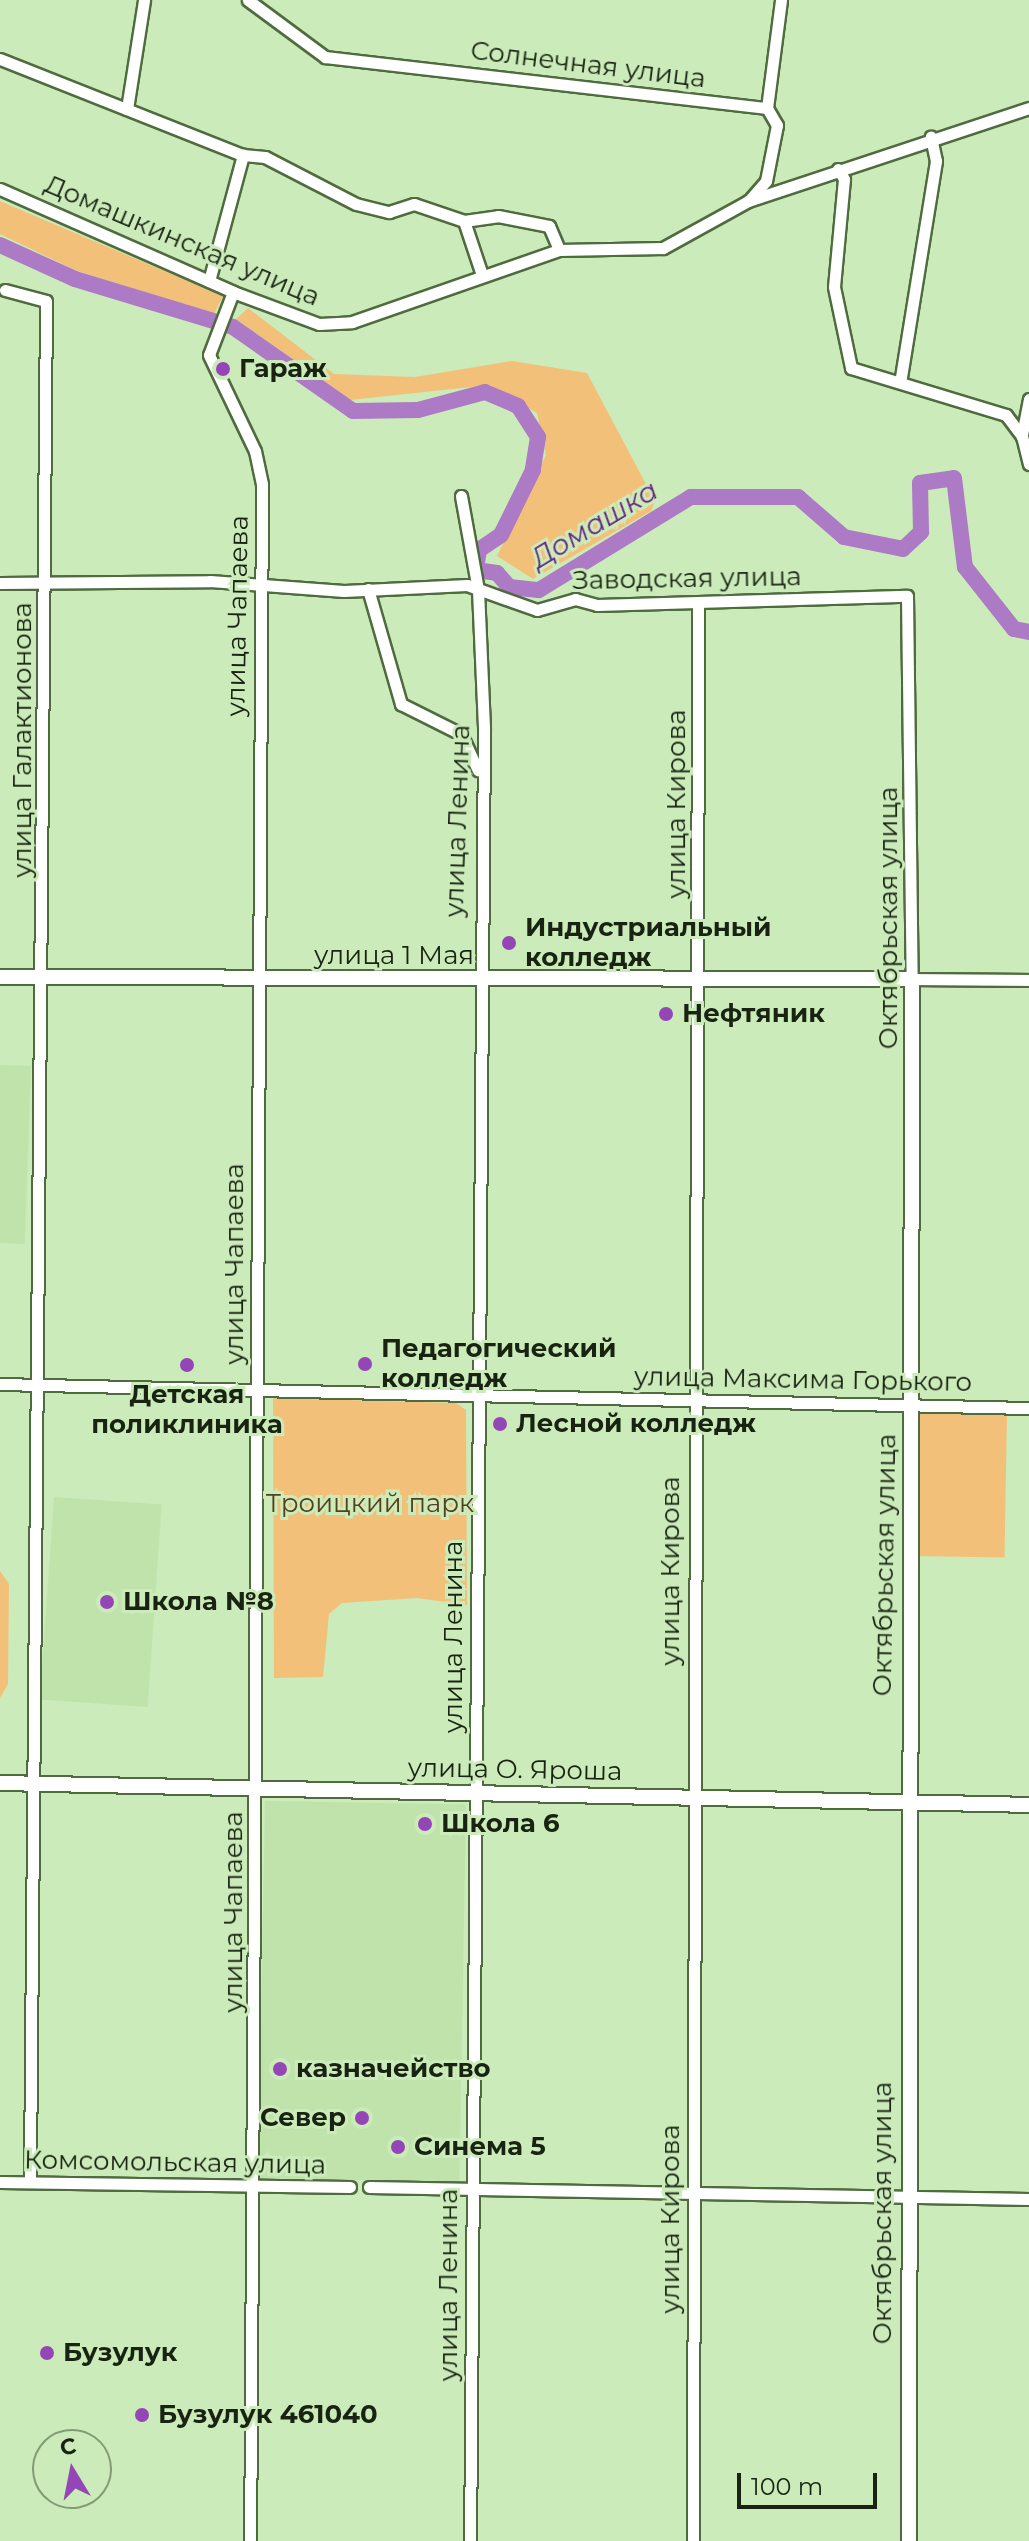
<!DOCTYPE html>
<html>
<head>
<meta charset="utf-8">
<style>
	body { margin:0 }
	#map { position:relative; width:1029px; height:2541px; overflow:hidden; background:#cbebba; font-family:Montserrat,sans-serif }
	div>[style] { position:absolute }
	[style*='--x'] { left:calc(var(--x)*1px); top:calc(var(--y)*1px); width:calc(var(--w)*1px); rotate:calc(var(--a)*1deg) }
	.built>* { inset:0; background:#bfe3ab; transform-origin:0 0 }
	.green>* { inset:0; background:#f3c07a; transform-origin:0 0 }
	.river>* { height:16px; margin:-8px; padding:0 8px; transform-origin:8px; border-radius:8px; background:#ad7ac5 }
	.roads { filter:drop-shadow(2px 0 #4f6b3f) drop-shadow(-2px 0 #4f6b3f) drop-shadow(0 2px #4f6b3f) drop-shadow(0 -2px #4f6b3f) }
	.minor>* { height:11px; margin:-5.5px; padding:0 5.5px; transform-origin:5.5px; border-radius:5.5px; background:#fff }
	.major>* { height:14px; margin:-7px; padding:0 7px; transform-origin:7px; border-radius:7px; background:#fff }
	.dots>* { width:22px; height:22px; translate:-50% -50%; box-sizing:border-box; border:4px solid #cbebba; border-radius:50% }
	span { translate:-50% -50%; white-space:nowrap; text-align:center; line-height:1.15; -webkit-text-stroke:6px #cbebba; paint-order:stroke }
	.street-label { font-size:26px; color:#182311 }
	.poi-label { font-size:26px; color:#182311; font-weight:700 }
	.left { translate:0 -50%; text-align:left }
	.right { translate:-100% -50%; text-align:right }
	.park-label { font-size:26px; color:#583f1c }
	.water-label { font-size:28px; color:#662580; font-style:italic }
	.north { position:absolute; left:32px; top:2429px; width:80px; height:80px; box-sizing:border-box; background:#cbebba; border:2px solid #839b76; border-radius:50%; rotate:350deg; font-size:22px; font-weight:700; line-height:32px; text-align:center; color:#182311 }
	.north::after { content:''; display:block; margin:auto; width:28px; height:36px; background:#9546b6; clip-path:polygon(50% 0,100% 100%,50% 72%,0 100%) }
	.scale { position:absolute; left:737px; top:2473px; width:140px; height:36px; box-sizing:border-box; border:4px solid #182311; border-top:0; padding-left:10px; font-size:24px; line-height:28px; white-space:nowrap; color:#182311; -webkit-text-stroke:6px #cbebba; paint-order:stroke }
</style>
</head>
<body>
<div id="map">
	<div class="built">
		<div style="left:0;top:1065px;width:31px;height:178px;rotate:2deg"></div>
		<div style="left:54px;top:1497px;width:108px;height:203px;rotate:4deg"></div>
		<div style="left:265px;top:1801px;width:201px;height:377px;rotate:1deg"></div>
	</div>
	<div class="green">
		<div style="clip-path:polygon(0 201px,42px 219px,223px 296px,214px 314px,75px 270px,0 234px)"></div>
		<div style="clip-path:polygon(248px 308px,334px 374px,415px 377px,512px 361px,587px 373px,655px 501px,651px 511px,533px 579px,497px 556px,546px 455px,537px 413px,490px 385px,350px 400px,236px 319px)"></div>
		<div style="clip-path:polygon(273px 1398px,456px 1403px,466px 1410px,467px 1605px,417px 1598px,342px 1603px,329px 1614px,323px 1677px,274px 1678px)"></div>
		<div style="left:917px;top:1413px;width:90px;height:143px;rotate:1deg"></div>
		<div style="clip-path:polygon(0 1571px,9px 1584px,8px 1684px,0 1698px)"></div>
	</div>
	<div class="river">
		<div style="--x:0;--y:245;--w:82;--a:24.4"></div>
		<div style="--x:75;--y:279;--w:165;--a:16.9"></div>
		<div style="--x:233;--y:327;--w:146;--a:35"></div>
		<div style="--x:353;--y:411;--w:65;--a:-0.9"></div>
		<div style="--x:418;--y:410;--w:69;--a:-15"></div>
		<div style="--x:485;--y:392;--w:36;--a:23"></div>
		<div style="--x:518;--y:406;--w:37;--a:57"></div>
		<div style="--x:538;--y:437;--w:33;--a:99"></div>
		<div style="--x:533;--y:470;--w:72;--a:116.2"></div>
		<div style="--x:501;--y:535;--w:27;--a:146"></div>
		<div style="--x:479;--y:550;--w:20;--a:99"></div>
		<div style="--x:476;--y:570;--w:21;--a:8"></div>
		<div style="--x:497;--y:573;--w:18;--a:49"></div>
		<div style="--x:509;--y:587;--w:30;--a:6"></div>
		<div style="--x:539;--y:590;--w:178;--a:-31.5"></div>
		<div style="--x:691;--y:497;--w:107;--a:0"></div>
		<div style="--x:798;--y:497;--w:61;--a:41"></div>
		<div style="--x:844;--y:537;--w:60;--a:11.5"></div>
		<div style="--x:903;--y:549;--w:25;--a:-43"></div>
		<div style="--x:921;--y:532;--w:49;--a:-91.2"></div>
		<div style="--x:920;--y:483;--w:34;--a:-8"></div>
		<div style="--x:954;--y:478;--w:90;--a:83"></div>
		<div style="--x:965;--y:567;--w:79;--a:51.7"></div>
		<div style="--x:1014;--y:629;--w:15;--a:11"></div>
	</div>
	<div class="roads">
		<div class="minor">
			<div style="--x:248;--y:0;--w:96;--a:36.5"></div>
			<div style="--x:325;--y:57;--w:445;--a:6.6"></div>
			<div style="--x:767;--y:108;--w:20;--a:60"></div>
			<div style="--x:777;--y:125;--w:57;--a:101.1"></div>
			<div style="--x:766;--y:181;--w:23;--a:131"></div>
			<div style="--x:0;--y:59;--w:261;--a:21.6"></div>
			<div style="--x:243;--y:155;--w:22;--a:5"></div>
			<div style="--x:265;--y:157;--w:102;--a:27.3"></div>
			<div style="--x:356;--y:204;--w:34;--a:14"></div>
			<div style="--x:389;--y:212;--w:26;--a:-18"></div>
			<div style="--x:414;--y:204;--w:53;--a:18.8"></div>
			<div style="--x:464;--y:221;--w:34;--a:-8"></div>
			<div style="--x:498;--y:216;--w:52;--a:11.1"></div>
			<div style="--x:549;--y:226;--w:26;--a:67"></div>
			<div style="--x:767;--y:108;--w:109;--a:-82.6"></div>
			<div style="--x:127;--y:109;--w:110;--a:-81.1"></div>
			<div style="--x:838;--y:169;--w:12;--a:59"></div>
			<div style="--x:844;--y:179;--w:108;--a:95.3"></div>
			<div style="--x:834;--y:287;--w:83;--a:78.1"></div>
			<div style="--x:851;--y:368;--w:162;--a:16.9"></div>
			<div style="--x:1006;--y:415;--w:26;--a:53"></div>
			<div style="--x:0;--y:189;--w:255;--a:23.8"></div>
			<div style="--x:233;--y:292;--w:92;--a:20.4"></div>
			<div style="--x:319;--y:324;--w:33;--a:-3"></div>
			<div style="--x:352;--y:322;--w:219;--a:-19.2"></div>
			<div style="--x:559;--y:250;--w:104;--a:-1.1"></div>
			<div style="--x:663;--y:248;--w:97;--a:-28.9"></div>
			<div style="--x:748;--y:201;--w:296;--a:-18.3"></div>
			<div style="--x:464;--y:221;--w:57;--a:71.6"></div>
			<div style="--x:209;--y:281;--w:131;--a:-74.9"></div>
			<div style="--x:5;--y:290;--w:42;--a:15"></div>
			<div style="--x:46;--y:301;--w:1881;--a:90.49"></div>
			<div style="--x:233;--y:292;--w:67;--a:110.9"></div>
			<div style="--x:209;--y:355;--w:106;--a:64.4"></div>
			<div style="--x:255;--y:451;--w:34;--a:78"></div>
			<div style="--x:262;--y:484;--w:2057;--a:90.33"></div>
			<div style="--x:901;--y:377;--w:219;--a:-80.8"></div>
			<div style="--x:936;--y:161;--w:25;--a:-102"></div>
			<div style="--x:1029;--y:399;--w:38;--a:101"></div>
			<div style="--x:1022;--y:436;--w:29;--a:76"></div>
			<div style="--x:461;--y:496;--w:96;--a:79.7"></div>
			<div style="--x:478;--y:590;--w:140;--a:87.5"></div>
			<div style="--x:484;--y:730;--w:1811;--a:90.44"></div>
			<div style="--x:0;--y:583;--w:210;--a:-0.5"></div>
			<div style="--x:210;--y:581;--w:134;--a:4.3"></div>
			<div style="--x:344;--y:591;--w:123;--a:-2.8"></div>
			<div style="--x:467;--y:585;--w:74;--a:19.7"></div>
			<div style="--x:537;--y:610;--w:40;--a:-16"></div>
			<div style="--x:575;--y:599;--w:23;--a:15"></div>
			<div style="--x:597;--y:605;--w:310;--a:-1.7"></div>
			<div style="--x:907;--y:596;--w:383;--a:89.3"></div>
			<div style="--x:912;--y:979;--w:117;--a:0.5"></div>
			<div style="--x:368;--y:589;--w:120;--a:74"></div>
			<div style="--x:401;--y:704;--w:67;--a:26.6"></div>
			<div style="--x:461;--y:734;--w:40;--a:65"></div>
			<div style="--x:0;--y:1384;--w:1029;--a:1.34"></div>
			<div style="--x:0;--y:2182;--w:350;--a:0.8"></div>
			<div style="--x:369;--y:2187;--w:660;--a:1.04"></div>
			<div style="--x:693;--y:2541;--w:1939;--a:-89.85"></div>
		</div>
		<div class="major">
			<div style="--x:0;--y:977;--w:912;--a:0.13"></div>
			<div style="--x:912;--y:979;--w:1562;--a:90.11"></div>
			<div style="--x:0;--y:1783;--w:1029;--a:1.22"></div>
		</div>
	</div>
	<div class="dots">
		<div style="left:223px;top:369px;background:#9546b6"></div>
		<div style="left:509px;top:943px;background:#9546b6"></div>
		<div style="left:666px;top:1014px;background:#9546b6"></div>
		<div style="left:365px;top:1364px;background:#9546b6"></div>
		<div style="left:187px;top:1365px;background:#9546b6"></div>
		<div style="left:500px;top:1424px;background:#9546b6"></div>
		<div style="left:107px;top:1602px;background:#9546b6"></div>
		<div style="left:425px;top:1824px;background:#9546b6"></div>
		<div style="left:280px;top:2069px;background:#9546b6"></div>
		<div style="left:362px;top:2118px;background:#9546b6"></div>
		<div style="left:398px;top:2147px;background:#9546b6"></div>
		<div style="left:47px;top:2353px;background:#9546b6"></div>
		<div style="left:142px;top:2415px;background:#9546b6"></div>
	</div>
	<div class="street-label">
		<span style="left:588px;top:65px;rotate:7deg">Солнечная улица</span>
		<span style="left:182px;top:241px;rotate:23deg">Домашкинская улица</span>
		<span style="left:687px;top:579px;rotate:-1deg">Заводская улица</span>
		<span style="left:238px;top:616px;rotate:-89deg">улица Чапаева</span>
		<span style="left:23px;top:740px;rotate:-90deg">улица Галактионова</span>
		<span style="left:677px;top:804px;rotate:-90deg">улица Кирова</span>
		<span style="left:458px;top:821px;rotate:-88deg">улица Ленина</span>
		<span style="left:889px;top:918px;rotate:-90deg">Октябрьская улица</span>
		<span style="left:394px;top:956px">улица 1 Мая</span>
		<span style="left:235px;top:1264px;rotate:-90deg">улица Чапаева</span>
		<span style="left:803px;top:1380px;rotate:1deg">улица Максима Горького</span>
		<span style="left:885px;top:1565px;rotate:-89deg">Октябрьская улица</span>
		<span style="left:671px;top:1571px;rotate:-90deg">улица Кирова</span>
		<span style="left:454px;top:1637px;rotate:-90deg">улица Ленина</span>
		<span style="left:515px;top:1770px;rotate:1deg">улица О. Яроша</span>
		<span style="left:234px;top:1912px;rotate:-90deg">улица Чапаева</span>
		<span style="left:175px;top:2163px;rotate:1deg">Комсомольская улица</span>
		<span style="left:883px;top:2213px;rotate:-90deg">Октябрьская улица</span>
		<span style="left:671px;top:2219px;rotate:-90deg">улица Кирова</span>
		<span style="left:449px;top:2285px;rotate:-90deg">улица Ленина</span>
	</div>
	<div class="poi-label">
		<span class="left" style="left:239px;top:369px">Гараж</span>
		<span class="left" style="left:525px;top:943px">Индустриальный<br>колледж</span>
		<span class="left" style="left:682px;top:1014px">Нефтяник</span>
		<span class="left" style="left:381px;top:1364px">Педагогический<br>колледж</span>
		<span style="left:187px;top:1410px">Детская<br>поликлиника</span>
		<span class="left" style="left:516px;top:1424px">Лесной колледж</span>
		<span class="left" style="left:123px;top:1602px">Школа №8</span>
		<span class="left" style="left:441px;top:1824px">Школа 6</span>
		<span class="left" style="left:296px;top:2069px">казначейство</span>
		<span class="right" style="left:346px;top:2118px">Север</span>
		<span class="left" style="left:414px;top:2147px">Синема 5</span>
		<span class="left" style="left:63px;top:2353px">Бузулук</span>
		<span class="left" style="left:158px;top:2415px">Бузулук 461040</span>
	</div>
	<div class="park-label">
		<span style="left:370px;top:1504px">Троицкий парк</span>
	</div>
	<div class="water-label">
		<span style="left:594px;top:524px;rotate:-31deg">Домашка</span>
	</div>
	<div class="north">С</div>
	<div class="scale">100 m</div>
</div>
</body>
</html>
